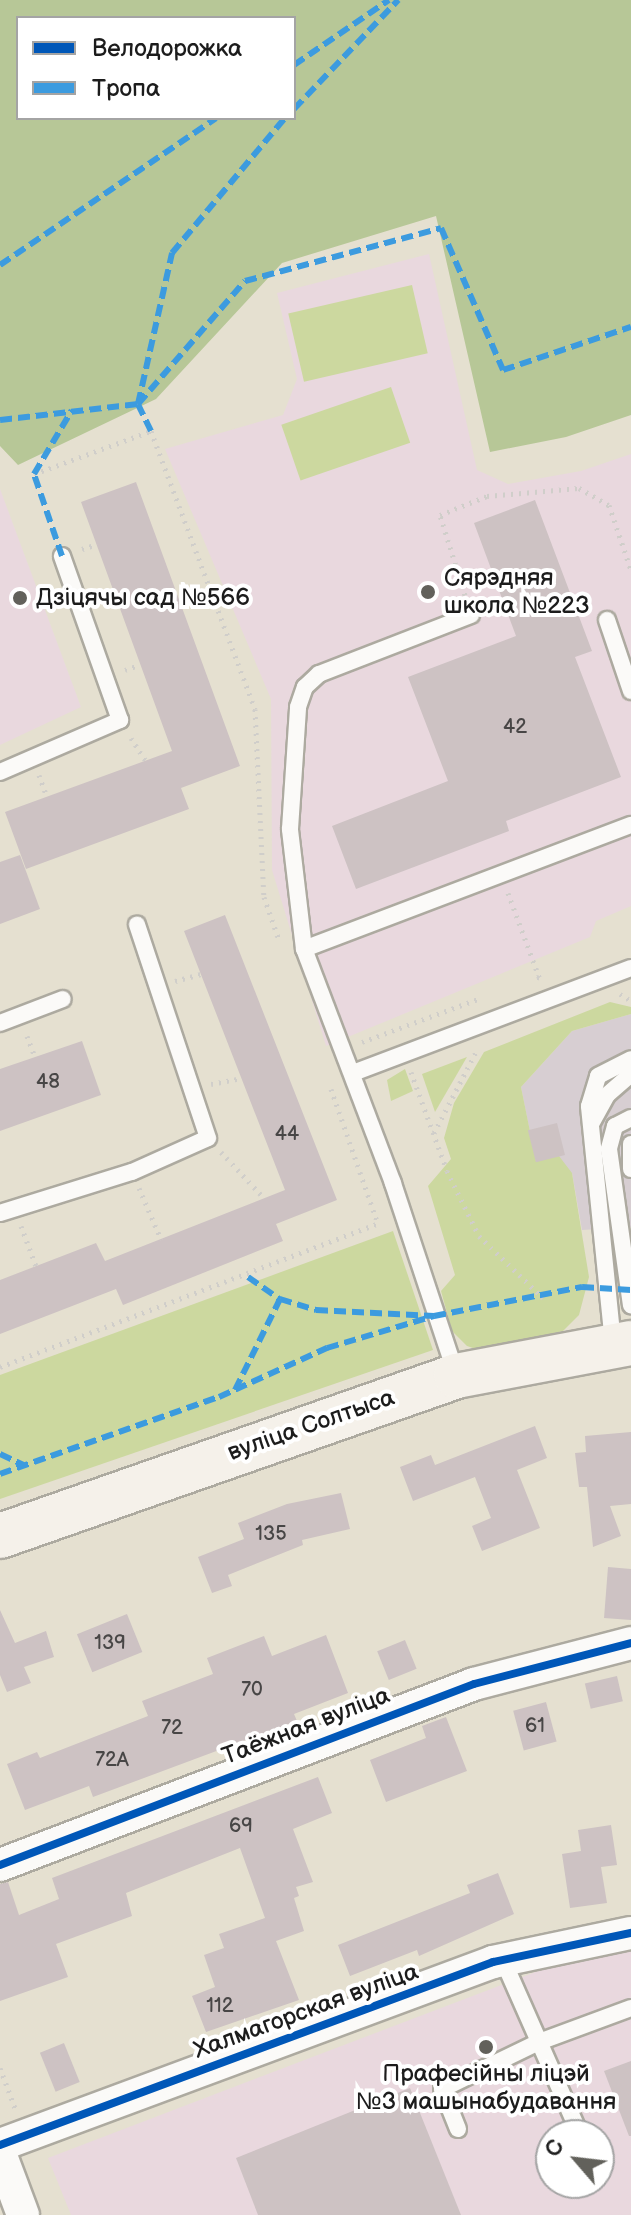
<!DOCTYPE html>
<html>
<head>
<meta charset="utf-8">
<style>
	body { margin:0 }
	#map { position:relative; width:631px; height:2215px; overflow:hidden; background:#e5e0d0; font-family:"Balsamiq Sans",sans-serif }
	div>[style] { position:absolute }
	[style*='--x'] { left:calc(var(--x)*1px); top:calc(var(--y)*1px); width:calc(var(--w)*1px); rotate:calc(var(--a)*1deg) }
	.built>* { inset:0; background:#e9d8de }
	.industrial>* { inset:0; background:#d7ced2 }
	.green>* { inset:0; background:#ccd89f; transform-origin:0 0 }
	.forest>* { inset:0; background:#b7c797 }
	.building>* { inset:0; background:#cdc2c3; transform-origin:0 0 }
	.path>* { height:5px; margin-top:-2.5px; transform-origin:0; background:repeating-linear-gradient(90deg,#d0ceca 0 2px,transparent 0 8px) }
	.roads { filter:drop-shadow(2px 0 #adaaa0) drop-shadow(-2px 0 #adaaa0) drop-shadow(0 2px #adaaa0) drop-shadow(0 -2px #adaaa0) }
	.lane>* { height:16px; margin:-8px; padding:0 8px; transform-origin:8px; border-radius:8px; background:#fbfaf8 }
	.street>* { height:32px; margin:-16px; padding:0 16px; transform-origin:16px; border-radius:16px; background:#fbfaf8 }
	.secondary>* { height:44px; margin:-22px; padding:0 22px; transform-origin:22px; border-radius:22px; background:#f5f1ea }
	.quiet>* { height:6px; margin-top:-3px; transform-origin:0; background:repeating-linear-gradient(90deg,#3c9bdf 0 12px,transparent 0 18px) }
	.cycleway>* { height:8px; margin:-4px; padding:0 4px; transform-origin:4px; border-radius:4px; background:#0057b8 }
	.dots>* { width:22px; height:22px; translate:-50% -50%; box-sizing:border-box; border:4px solid #fff; border-radius:50% }
	span { translate:-50% -50%; white-space:nowrap; text-align:center; line-height:1.15; -webkit-text-stroke:8px #fff; paint-order:stroke }
	.number-label { font-size:20px; color:#484646 }
	.number-label span { -webkit-text-stroke-width:0 }
	.poi-label { font-size:24px; color:#1c1c1c }
	.left { translate:0 -50%; text-align:left }
	.street-label { font-size:24px; color:#1c1c1c }
	.legend { position:absolute; left:16px; top:16px; width:280px; height:104px; box-sizing:border-box; background:#fff; border:2px solid #a4a4a4; margin:0; padding:10px 14px; list-style:none; font-size:24px; color:#1c1c1c }
	.legend li { display:flex; align-items:center; gap:16px; height:40px }
	.legend b { width:40px; border:2px solid #a4a4a4 }
	.north { position:absolute; left:535px; top:2119px; width:80px; height:80px; box-sizing:border-box; background:#fff; border:2px solid #a4a4a4; border-radius:50%; rotate:298deg; font-size:22px; font-weight:700; line-height:32px; text-align:center; color:#1c1c1c }
	.north::after { content:''; display:block; margin:auto; width:28px; height:36px; background:#62615b; clip-path:polygon(50% 0,100% 100%,50% 72%,0 100%) }
</style>
</head>
<body>
<div id="map">
	<div class="built">
		<div style="clip-path:polygon(429px 254px,477px 470px,508px 484px,581px 471px,631px 454px,631px 906px,596px 921px,590px 937px,326px 1046px,272px 870px,271px 699px,165px 449px,283px 415px,297px 379px,277px 293px)"></div>
		<div style="clip-path:polygon(0 489px,81px 707px,0 745px)"></div>
		<div style="clip-path:polygon(evenodd,631px 1950px,631px 2215px,71px 2215px,48px 2158px,572px 1958px,631px 1950px,551px 2135px,599px 2135px,599px 2183px,551px 2183px,551px 2135px)"></div>
	</div>
	<div class="industrial">
		<div style="clip-path:polygon(631px 1014px,631px 1227px,582px 1230px,572px 1173px,536px 1162px,521px 1087px,572px 1031px)"></div>
	</div>
	<div class="green">
		<div style="left:412px;top:285px;width:70px;height:127px;rotate:77deg"></div>
		<div style="left:391px;top:387px;width:59px;height:116px;rotate:71deg"></div>
		<div style="clip-path:polygon(610px 1002px,631px 1007px,631px 1014px,572px 1031px,521px 1087px,536px 1161px,559px 1156px,572px 1173px,589px 1277px,579px 1315px,563px 1331px,479px 1350px,467px 1346px,452px 1331px,441px 1291px,455px 1275px,428px 1186px,451px 1159px,444px 1138px,454px 1103px,484px 1052px)"></div>
		<div style="clip-path:polygon(467px 1057px,435px 1112px,422px 1074px)"></div>
		<div style="clip-path:polygon(405px 1069px,413px 1091px,391px 1101px,387px 1080px)"></div>
		<div style="clip-path:polygon(393px 1231px,433px 1350px,0 1499px,0 1375px)"></div>
	</div>
	<div class="forest">
		<div style="clip-path:polygon(evenodd,0 0,631px 0,631px 415px,566px 437px,490px 452px,436px 216px,282px 263px,156px 399px,18px 465px,0 446px,0 0,18px 18px,294px 18px,294px 118px,18px 118px,18px 18px)"></div>
	</div>
	<div class="building">
		<div style="clip-path:polygon(136px 482px,240px 766px,181px 788px,189px 809px,26px 869px,5px 812px,172px 751px,81px 502px)"></div>
		<div style="clip-path:polygon(535px 500px,592px 651px,575px 657px,621px 777px,506px 821px,509px 831px,356px 889px,332px 826px,448px 781px,408px 677px,516px 636px,474px 523px)"></div>
		<div style="clip-path:polygon(20px 855px,40px 909px,0 924px,0 862px)"></div>
		<div style="clip-path:polygon(225px 915px,337px 1200px,276px 1224px,283px 1241px,123px 1305px,116px 1289px,0 1334px,0 1280px,96px 1243px,105px 1261px,285px 1190px,184px 931px)"></div>
		<div style="clip-path:polygon(82px 1041px,101px 1095px,0 1131px,0 1069px)"></div>
		<div style="left:557px;top:1123px;width:33px;height:30px;rotate:76deg"></div>
		<div style="clip-path:polygon(535px 1426px,547px 1458px,517px 1470px,540px 1528px,482px 1551px,472px 1526px,491px 1518px,475px 1477px,413px 1501px,400px 1467px,431px 1455px,435px 1465px)"></div>
		<div style="clip-path:polygon(631px 1432px,631px 1504px,610px 1506px,621px 1536px,593px 1547px,587px 1487px,579px 1487px,575px 1453px,586px 1452px,585px 1436px)"></div>
		<div style="clip-path:polygon(341px 1493px,350px 1529px,302px 1540px,303px 1545px,228px 1575px,232px 1586px,212px 1593px,198px 1557px,244px 1539px,238px 1523px,287px 1504px)"></div>
		<div style="clip-path:polygon(608px 1567px,631px 1569px,631px 1620px,604px 1618px)"></div>
		<div style="clip-path:polygon(0 1610px,15px 1643px,46px 1631px,54px 1657px,24px 1667px,31px 1683px,7px 1692px,0 1675px)"></div>
		<div style="left:127px;top:1614px;width:41px;height:54px;rotate:68deg"></div>
		<div style="clip-path:polygon(326px 1635px,348px 1693px,294px 1714px,297px 1721px,93px 1797px,89px 1786px,25px 1810px,7px 1764px,37px 1752px,40px 1758px,148px 1716px,142px 1701px,213px 1674px,207px 1658px,264px 1636px,272px 1656px)"></div>
		<div style="left:405px;top:1640px;width:31px;height:30px;rotate:68deg"></div>
		<div style="left:617px;top:1676px;width:26px;height:33px;rotate:77deg"></div>
		<div style="left:546px;top:1702px;width:41px;height:34px;rotate:75deg"></div>
		<div style="clip-path:polygon(446px 1717px,467px 1771px,386px 1802px,370px 1760px,426px 1738px,422px 1726px)"></div>
		<div style="clip-path:polygon(318px 1777px,332px 1813px,293px 1829px,313px 1882px,296px 1887px,299px 1896px,294px 1898px,304px 1931px,276px 1941px,299px 2000px,206px 2032px,192px 1996px,215px 1987px,204px 1955px,224px 1948px,219px 1934px,265px 1918px,240px 1848px,126px 1893px,132px 1916px,56px 1944px,68px 1977px,0 2001px,0 1884px,8px 1882px,19px 1915px,59px 1899px,52px 1878px)"></div>
		<div style="clip-path:polygon(611px 1825px,617px 1865px,601px 1867px,607px 1903px,570px 1908px,562px 1854px,581px 1851px,578px 1830px)"></div>
		<div style="clip-path:polygon(498px 1873px,514px 1914px,419px 1956px,417px 1950px,350px 1976px,338px 1945px,470px 1893px,467px 1885px)"></div>
		<div style="left:64px;top:2043px;width:42px;height:26px;rotate:68deg"></div>
		<div style="clip-path:polygon(631px 2061px,631px 2136px,629px 2136px,604px 2071px)"></div>
		<div style="clip-path:polygon(410px 2088px,461px 2215px,258px 2215px,236px 2158px)"></div>
	</div>
	<div class="path">
		<div style="--x:34;--y:474;--w:125;--a:-20.2"></div>
		<div style="--x:151;--y:431;--w:297;--a:69.5"></div>
		<div style="--x:255;--y:709;--w:188;--a:87.3"></div>
		<div style="--x:264;--y:897;--w:46;--a:70.8"></div>
		<div style="--x:82;--y:549;--w:16;--a:-18"></div>
		<div style="--x:465;--y:595;--w:84;--a:-107.4"></div>
		<div style="--x:440;--y:515;--w:51;--a:-22"></div>
		<div style="--x:487;--y:496;--w:92;--a:-5"></div>
		<div style="--x:579;--y:488;--w:34;--a:30"></div>
		<div style="--x:609;--y:505;--w:69;--a:71.3"></div>
		<div style="--x:125;--y:670;--w:15;--a:-20"></div>
		<div style="--x:131;--y:738;--w:27;--a:57"></div>
		<div style="--x:39;--y:775;--w:23;--a:70"></div>
		<div style="--x:508;--y:893;--w:90;--a:69.7"></div>
		<div style="--x:539;--y:977;--w:4;--a:166"></div>
		<div style="--x:175;--y:981;--w:27;--a:-15"></div>
		<div style="--x:620;--y:994;--w:13;--a:32"></div>
		<div style="--x:27;--y:1036;--w:22;--a:69"></div>
		<div style="--x:362;--y:1042;--w:127;--a:-20.3"></div>
		<div style="--x:411;--y:1072;--w:105;--a:70"></div>
		<div style="--x:447;--y:1171;--w:72;--a:63.8"></div>
		<div style="--x:479;--y:1236;--w:89;--a:44.1"></div>
		<div style="--x:211;--y:1084;--w:31;--a:-11"></div>
		<div style="--x:331;--y:1089;--w:143;--a:70.8"></div>
		<div style="--x:434;--y:1133;--w:93;--a:-62.6"></div>
		<div style="--x:221;--y:1152;--w:63;--a:46.9"></div>
		<div style="--x:139;--y:1188;--w:56;--a:66.7"></div>
		<div style="--x:21;--y:1226;--w:43;--a:69.4"></div>
		<div style="--x:0;--y:1367;--w:406;--a:-20.8"></div>
		<div style="--x:0;--y:2068;--w:43;--a:69.4"></div>
	</div>
	<div class="roads">
		<div class="lane">
			<div style="--x:607;--y:620;--w:75;--a:71.3"></div>
			<div style="--x:0;--y:772;--w:131;--a:-23.4"></div>
			<div style="--x:120;--y:720;--w:174;--a:-109.5"></div>
			<div style="--x:304;--y:949;--w:350;--a:-20.8"></div>
			<div style="--x:0;--y:1023;--w:67;--a:-20.9"></div>
			<div style="--x:353;--y:1073;--w:297;--a:-20.7"></div>
			<div style="--x:631;--y:1118;--w:18;--a:153"></div>
			<div style="--x:615;--y:1126;--w:24;--a:105"></div>
			<div style="--x:609;--y:1149;--w:158;--a:82"></div>
			<div style="--x:591;--y:1124;--w:33;--a:-61"></div>
			<div style="--x:607;--y:1095;--w:32;--a:-41"></div>
			<div style="--x:631;--y:1144;--w:25;--a:90"></div>
			<div style="--x:0;--y:1213;--w:138;--a:-17.3"></div>
			<div style="--x:132;--y:1172;--w:83;--a:-24.1"></div>
			<div style="--x:208;--y:1138;--w:225;--a:-108.4"></div>
			<div style="--x:613;--y:1343;--w:238;--a:-95.8"></div>
			<div style="--x:589;--y:1106;--w:31;--a:-73"></div>
			<div style="--x:598;--y:1076;--w:37;--a:-27"></div>
			<div style="--x:456;--y:1374;--w:201;--a:-108.3"></div>
			<div style="--x:393;--y:1183;--w:250;--a:-110.8"></div>
			<div style="--x:304;--y:949;--w:121;--a:-96.7"></div>
			<div style="--x:290;--y:829;--w:122;--a:-86.2"></div>
			<div style="--x:298;--y:707;--w:21;--a:-71"></div>
			<div style="--x:305;--y:687;--w:19;--a:-43"></div>
			<div style="--x:319;--y:674;--w:163;--a:-21.2"></div>
			<div style="--x:503;--y:1960;--w:184;--a:66.2"></div>
			<div style="--x:458;--y:2129;--w:43;--a:-111.8"></div>
			<div style="--x:442;--y:2089;--w:108;--a:-25.9"></div>
			<div style="--x:539;--y:2042;--w:98;--a:-20.3"></div>
		</div>
		<div class="street">
			<div style="--x:0;--y:1865;--w:507;--a:-20.9"></div>
			<div style="--x:474;--y:1684;--w:162;--a:-14.6"></div>
			<div style="--x:0;--y:2145;--w:526;--a:-20.36"></div>
			<div style="--x:493;--y:1962;--w:141;--a:-11.9"></div>
			<div style="--x:0;--y:2153;--w:66;--a:69.6"></div>
		</div>
		<div class="secondary">
			<div style="--x:0;--y:1536;--w:483;--a:-19.3"></div>
			<div style="--x:456;--y:1376;--w:178;--a:-10.7"></div>
		</div>
	</div>
	<div class="quiet">
		<div style="--x:294;--y:65;--w:115;--a:-34.4"></div>
		<div style="--x:294;--y:109;--w:151;--a:-46.3"></div>
		<div style="--x:0;--y:265;--w:261;--a:-34.2"></div>
		<div style="--x:0;--y:420;--w:139;--a:-6.6"></div>
		<div style="--x:138;--y:404;--w:163;--a:-49"></div>
		<div style="--x:245;--y:281;--w:203;--a:-15.1"></div>
		<div style="--x:441;--y:228;--w:155;--a:66.4"></div>
		<div style="--x:503;--y:370;--w:135;--a:-18.6"></div>
		<div style="--x:151;--y:431;--w:30;--a:-116"></div>
		<div style="--x:138;--y:404;--w:155;--a:-77.3"></div>
		<div style="--x:172;--y:253;--w:176;--a:-50.1"></div>
		<div style="--x:62;--y:556;--w:87;--a:-108.9"></div>
		<div style="--x:34;--y:474;--w:74;--a:-59.3"></div>
		<div style="--x:248;--y:1277;--w:39;--a:35"></div>
		<div style="--x:280;--y:1299;--w:38;--a:17"></div>
		<div style="--x:316;--y:1310;--w:118;--a:2.9"></div>
		<div style="--x:434;--y:1316;--w:151;--a:-11.1"></div>
		<div style="--x:582;--y:1287;--w:49;--a:3.5"></div>
		<div style="--x:235;--y:1390;--w:102;--a:-63.7"></div>
		<div style="--x:0;--y:1454;--w:26;--a:25"></div>
		<div style="--x:0;--y:1474;--w:232;--a:-19.4"></div>
		<div style="--x:219;--y:1397;--w:119;--a:-24.4"></div>
		<div style="--x:327;--y:1348;--w:112;--a:-16.7"></div>
	</div>
	<div class="cycleway">
		<div style="--x:0;--y:1865;--w:507;--a:-20.9"></div>
		<div style="--x:474;--y:1684;--w:162;--a:-14.6"></div>
		<div style="--x:0;--y:2145;--w:526;--a:-20.36"></div>
		<div style="--x:493;--y:1962;--w:141;--a:-11.9"></div>
	</div>
	<div class="dots">
		<div style="left:428px;top:592px;background:#62615b"></div>
		<div style="left:20px;top:598px;background:#62615b"></div>
		<div style="left:486px;top:2047px;background:#62615b"></div>
	</div>
	<div class="number-label">
		<span style="left:515px;top:727px">42</span>
		<span style="left:48px;top:1082px">48</span>
		<span style="left:287px;top:1134px">44</span>
		<span style="left:271px;top:1534px">135</span>
		<span style="left:110px;top:1643px">139</span>
		<span style="left:252px;top:1690px">70</span>
		<span style="left:535px;top:1726px">61</span>
		<span style="left:172px;top:1728px">72</span>
		<span style="left:112px;top:1760px">72А</span>
		<span style="left:241px;top:1826px">69</span>
		<span style="left:220px;top:2006px">112</span>
	</div>
	<div class="poi-label">
		<span class="left" style="left:444px;top:592px">Сярэдняя<br>школа №223</span>
		<span class="left" style="left:36px;top:598px">Дзіцячы сад №566</span>
		<span style="left:486px;top:2088px">Прафесійны ліцэй<br>№3 машынабудавання</span>
	</div>
	<div class="street-label">
		<span style="left:311px;top:1425px;rotate:-19deg">вуліца Солтыса</span>
		<span style="left:306px;top:1726px;rotate:-21deg">Таёжная вуліца</span>
		<span style="left:306px;top:2011px;rotate:-20deg">Халмагорская вуліца</span>
	</div>
	<ul class="legend">
	<li><b style="height:10px;background:#0057b8"></b>Велодорожка</li>
	<li><b style="height:10px;background:#3c9bdf"></b>Тропа</li>
	</ul>
	<div class="north">С</div>
</div>
</body>
</html>
